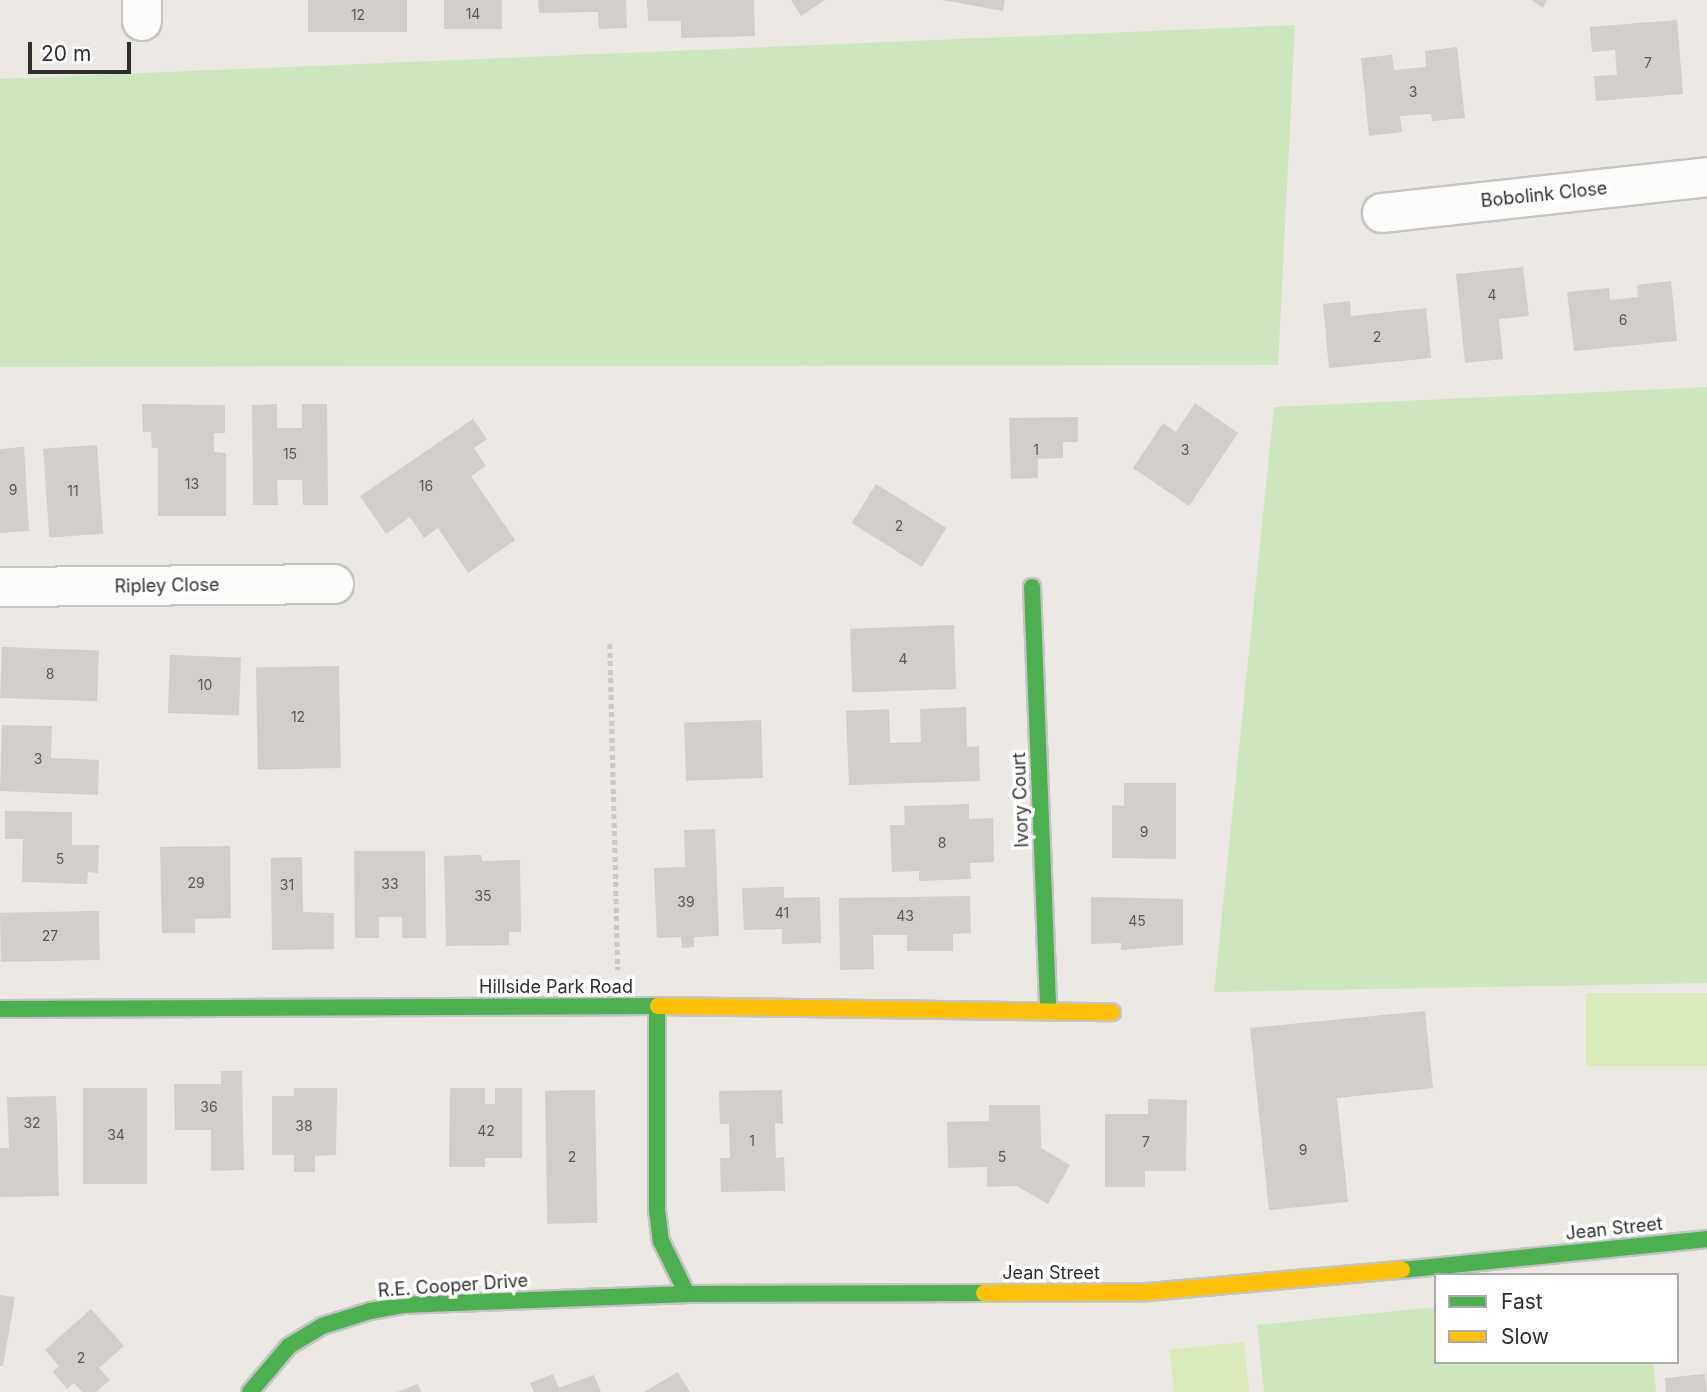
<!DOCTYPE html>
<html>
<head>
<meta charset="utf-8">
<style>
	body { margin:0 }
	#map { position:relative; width:1707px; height:1392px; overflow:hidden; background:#ece8e4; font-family:Inter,sans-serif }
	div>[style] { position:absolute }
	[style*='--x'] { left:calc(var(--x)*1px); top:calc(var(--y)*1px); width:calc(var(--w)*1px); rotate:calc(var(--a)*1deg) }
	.green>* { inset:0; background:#cee6be }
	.pitch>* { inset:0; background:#d9eabb; transform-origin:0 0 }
	.building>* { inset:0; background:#d1cecb; transform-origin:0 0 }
	.path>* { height:4.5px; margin-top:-2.25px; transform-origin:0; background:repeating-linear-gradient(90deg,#c9c9c8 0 5px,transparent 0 8.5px) }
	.roads { filter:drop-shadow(2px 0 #c5c4c5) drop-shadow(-2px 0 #c5c4c5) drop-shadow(0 2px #c5c4c5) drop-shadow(0 -2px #c5c4c5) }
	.street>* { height:38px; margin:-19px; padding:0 19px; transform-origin:19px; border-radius:19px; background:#fcfcfb }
	.fast>* { height:16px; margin:-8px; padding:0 8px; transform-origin:8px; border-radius:8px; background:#4caf50 }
	.slow>* { height:16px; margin:-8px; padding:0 8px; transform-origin:8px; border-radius:8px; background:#ffc107 }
	span { translate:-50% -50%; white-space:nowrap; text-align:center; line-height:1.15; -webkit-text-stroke:7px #fff; paint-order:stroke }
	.number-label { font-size:14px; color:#585857 }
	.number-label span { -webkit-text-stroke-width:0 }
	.street-label { font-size:18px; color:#2e2e2e }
	.legend { position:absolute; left:1434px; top:1273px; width:245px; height:91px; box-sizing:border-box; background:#fff; border:2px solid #ababab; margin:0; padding:9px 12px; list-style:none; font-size:21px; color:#2e2e2e }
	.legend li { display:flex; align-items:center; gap:14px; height:35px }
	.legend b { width:35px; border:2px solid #ababab }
	.scale { position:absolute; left:28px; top:42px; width:103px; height:32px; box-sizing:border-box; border:4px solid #2e2e2e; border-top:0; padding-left:9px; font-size:21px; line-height:24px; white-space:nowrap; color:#2e2e2e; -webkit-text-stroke:5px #fff; paint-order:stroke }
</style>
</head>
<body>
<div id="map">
	<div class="green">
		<div style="clip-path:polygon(1295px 25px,1278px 365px,0 367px,0 79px)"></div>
		<div style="clip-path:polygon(1707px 387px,1707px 983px,1214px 992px,1274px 407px)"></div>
		<div style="clip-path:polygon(1436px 1307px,1436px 1362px,1653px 1362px,1656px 1392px,1264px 1392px,1257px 1325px)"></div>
	</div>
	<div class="pitch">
		<div style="left:1586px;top:993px;width:121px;height:73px"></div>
		<div style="left:1244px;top:1342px;width:50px;height:75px;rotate:84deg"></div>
	</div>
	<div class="building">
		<div style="left:308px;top:0;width:99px;height:32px"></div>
		<div style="left:444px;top:0;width:58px;height:29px"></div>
		<div style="clip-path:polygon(538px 0,626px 0,627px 28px,599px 29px,598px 12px,539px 13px)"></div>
		<div style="clip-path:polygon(647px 0,754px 0,755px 36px,681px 38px,681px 21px,648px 21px)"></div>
		<div style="clip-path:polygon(791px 0,825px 0,801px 16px)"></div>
		<div style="clip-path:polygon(943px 0,1005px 0,1003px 11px)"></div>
		<div style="clip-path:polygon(1531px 0,1547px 0,1543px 8px)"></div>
		<div style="clip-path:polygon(1677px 20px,1683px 94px,1596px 101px,1594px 76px,1617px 75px,1615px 50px,1592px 52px,1590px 27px)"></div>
		<div style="clip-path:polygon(1457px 47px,1465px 118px,1432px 121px,1431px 114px,1400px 116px,1402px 132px,1369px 136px,1361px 58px,1392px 55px,1394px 70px,1426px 67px,1425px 51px)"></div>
		<div style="clip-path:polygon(1523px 267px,1529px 316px,1499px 319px,1503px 359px,1465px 363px,1456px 274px)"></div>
		<div style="clip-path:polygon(1671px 281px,1677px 341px,1574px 351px,1567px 292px,1609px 288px,1610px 300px,1638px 297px,1637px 285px)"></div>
		<div style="clip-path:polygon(1350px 301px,1351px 316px,1426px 308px,1431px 358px,1329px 368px,1323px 304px)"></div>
		<div style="clip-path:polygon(1195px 403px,1238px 433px,1189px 506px,1133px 468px,1163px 423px,1176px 432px)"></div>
		<div style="clip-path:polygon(142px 404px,225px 405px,225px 433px,214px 433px,214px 452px,226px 453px,226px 516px,158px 516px,158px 448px,152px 448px,151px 432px,143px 432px)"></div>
		<div style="clip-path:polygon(277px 404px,277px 428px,302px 428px,302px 404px,327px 404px,328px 505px,303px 505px,302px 480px,277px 480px,278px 505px,253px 505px,252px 405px)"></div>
		<div style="clip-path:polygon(1078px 417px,1078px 442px,1063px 442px,1063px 458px,1038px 459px,1038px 478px,1011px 479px,1009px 418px)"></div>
		<div style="clip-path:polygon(473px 419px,487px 439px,474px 448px,486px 466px,471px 476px,515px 540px,468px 573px,438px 528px,424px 538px,410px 517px,386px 534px,360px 496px)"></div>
		<div style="left:97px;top:445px;width:89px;height:54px;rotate:86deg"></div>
		<div style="clip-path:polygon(24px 447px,29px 531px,0 533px,0 449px)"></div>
		<div style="left:876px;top:484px;width:83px;height:46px;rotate:32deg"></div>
		<div style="left:954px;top:625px;width:64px;height:104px;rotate:88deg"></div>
		<div style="left:2px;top:647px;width:97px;height:51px;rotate:2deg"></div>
		<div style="left:170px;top:655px;width:71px;height:58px;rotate:2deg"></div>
		<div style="left:339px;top:666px;width:102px;height:83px;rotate:89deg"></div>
		<div style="clip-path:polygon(966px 707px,967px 747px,979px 746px,980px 781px,849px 785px,846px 711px,889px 709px,890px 743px,921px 742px,920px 709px)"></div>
		<div style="left:761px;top:720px;width:58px;height:77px;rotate:88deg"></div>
		<div style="clip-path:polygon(2px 725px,52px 726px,51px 758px,99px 760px,98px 795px,0 791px)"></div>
		<div style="clip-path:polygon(1124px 783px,1176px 783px,1176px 859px,1112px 858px,1112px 805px,1124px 806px)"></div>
		<div style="clip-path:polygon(969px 804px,969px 819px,993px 818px,994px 862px,970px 863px,971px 879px,919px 881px,919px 871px,892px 872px,890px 825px,905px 825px,904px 806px)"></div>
		<div style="clip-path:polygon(5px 811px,72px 812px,72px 845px,99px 845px,98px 873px,88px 872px,87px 884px,22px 882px,23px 839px,5px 839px)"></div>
		<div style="clip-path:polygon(715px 829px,719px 936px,694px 937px,694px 947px,682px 948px,681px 937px,657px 938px,654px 868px,685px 867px,684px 830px)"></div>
		<div style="clip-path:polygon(230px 846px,231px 918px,195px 919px,195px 933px,162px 933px,160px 847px)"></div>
		<div style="clip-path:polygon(354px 851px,425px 851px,426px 938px,402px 938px,402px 917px,379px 917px,379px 938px,355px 938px)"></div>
		<div style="clip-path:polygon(481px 855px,482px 861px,520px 860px,521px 932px,509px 932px,509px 945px,446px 946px,444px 856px)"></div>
		<div style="clip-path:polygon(302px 857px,303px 912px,334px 913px,334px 949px,272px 950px,271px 858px)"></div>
		<div style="clip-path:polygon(784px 887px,784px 898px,820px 897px,821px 943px,782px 944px,782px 929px,744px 930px,742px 888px)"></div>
		<div style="clip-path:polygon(970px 896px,971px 933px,953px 934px,953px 951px,907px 951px,907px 935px,873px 935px,874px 969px,840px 970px,839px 898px)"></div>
		<div style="clip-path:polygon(1091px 897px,1183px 899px,1183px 945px,1121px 950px,1121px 943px,1091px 944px)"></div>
		<div style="left:99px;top:911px;width:49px;height:99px;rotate:89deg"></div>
		<div style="clip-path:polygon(1425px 1011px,1433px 1088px,1337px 1098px,1348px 1202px,1269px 1210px,1250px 1028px)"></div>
		<div style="clip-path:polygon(221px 1071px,242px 1071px,244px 1170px,211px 1171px,211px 1130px,175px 1130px,174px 1084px,221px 1084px)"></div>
		<div style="left:83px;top:1088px;width:64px;height:96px"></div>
		<div style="clip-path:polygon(294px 1088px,337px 1088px,336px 1155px,315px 1156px,315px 1172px,294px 1172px,294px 1155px,272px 1155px,272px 1096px,294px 1096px)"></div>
		<div style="clip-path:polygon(450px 1088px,485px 1088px,485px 1104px,495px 1104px,495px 1088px,522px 1088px,522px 1158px,485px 1158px,485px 1167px,449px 1167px)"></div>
		<div style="left:595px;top:1090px;width:133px;height:50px;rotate:89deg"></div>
		<div style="clip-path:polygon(782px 1090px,783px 1124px,775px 1123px,776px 1158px,784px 1157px,785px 1191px,721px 1192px,720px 1158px,730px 1158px,729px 1124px,720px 1124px,719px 1091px)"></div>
		<div style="clip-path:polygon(56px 1096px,59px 1196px,0 1197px,0 1148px,9px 1148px,7px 1097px)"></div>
		<div style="clip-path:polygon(1148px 1099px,1187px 1100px,1186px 1171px,1145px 1171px,1145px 1187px,1105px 1187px,1105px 1114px,1148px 1114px)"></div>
		<div style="clip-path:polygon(989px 1105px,1040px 1105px,1041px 1148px,1070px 1165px,1048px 1204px,1017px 1186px,987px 1187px,987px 1167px,948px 1168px,947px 1122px,989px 1121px)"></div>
		<div style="clip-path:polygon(0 1295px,15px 1297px,3px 1366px,0 1366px)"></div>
		<div style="clip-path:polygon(91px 1309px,124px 1346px,99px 1368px,110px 1380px,96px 1392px,82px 1392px,74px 1383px,67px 1389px,53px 1372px,59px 1366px,45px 1350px)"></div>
		<div style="clip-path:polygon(678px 1372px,690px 1392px,644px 1392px)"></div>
		<div style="clip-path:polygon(553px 1374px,559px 1388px,594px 1375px,601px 1392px,534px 1392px,530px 1383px)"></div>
		<div style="clip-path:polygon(1705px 1374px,1707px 1392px,1666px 1392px,1665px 1378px)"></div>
		<div style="clip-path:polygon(418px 1384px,421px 1392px,397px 1392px)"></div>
	</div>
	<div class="path">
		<div style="--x:610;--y:644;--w:326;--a:88.6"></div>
	</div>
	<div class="roads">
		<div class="street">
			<div style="--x:142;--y:21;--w:21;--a:-90"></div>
			<div style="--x:1382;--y:213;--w:327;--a:-6.3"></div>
			<div style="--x:0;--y:587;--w:334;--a:-0.5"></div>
		</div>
		<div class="fast">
			<div style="--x:1032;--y:587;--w:424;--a:87.8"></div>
			<div style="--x:657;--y:1006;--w:204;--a:90"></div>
			<div style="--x:657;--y:1210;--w:31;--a:83"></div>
			<div style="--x:661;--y:1241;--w:59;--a:63.9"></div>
			<div style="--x:687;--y:1294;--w:297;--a:-0.2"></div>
			<div style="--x:0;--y:1009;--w:658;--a:-0.26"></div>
			<div style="--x:1402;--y:1270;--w:307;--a:-5.8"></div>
			<div style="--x:250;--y:1392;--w:60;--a:-49.7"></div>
			<div style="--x:289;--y:1346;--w:39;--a:-31"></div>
			<div style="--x:322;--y:1326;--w:50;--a:-17.4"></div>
			<div style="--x:370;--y:1311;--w:34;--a:-10"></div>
			<div style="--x:403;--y:1305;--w:284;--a:-2.2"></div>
		</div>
		<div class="slow">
			<div style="--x:658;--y:1006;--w:454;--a:0.8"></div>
			<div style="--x:984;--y:1293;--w:164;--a:-0.3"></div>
			<div style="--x:1148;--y:1292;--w:255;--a:-5"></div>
		</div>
	</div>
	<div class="number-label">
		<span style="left:473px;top:14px">14</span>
		<span style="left:358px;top:15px">12</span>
		<span style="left:1648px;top:63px">7</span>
		<span style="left:1413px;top:92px">3</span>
		<span style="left:1492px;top:295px">4</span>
		<span style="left:1623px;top:320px">6</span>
		<span style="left:1377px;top:337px">2</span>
		<span style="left:1036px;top:450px">1</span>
		<span style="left:1185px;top:450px">3</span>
		<span style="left:290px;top:454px">15</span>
		<span style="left:192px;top:484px">13</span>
		<span style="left:426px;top:486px">16</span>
		<span style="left:13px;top:490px">9</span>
		<span style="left:73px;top:491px">11</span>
		<span style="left:899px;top:526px">2</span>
		<span style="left:903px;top:659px">4</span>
		<span style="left:50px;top:674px">8</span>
		<span style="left:205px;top:685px">10</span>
		<span style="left:298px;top:717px">12</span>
		<span style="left:38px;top:759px">3</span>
		<span style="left:1144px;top:832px">9</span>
		<span style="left:942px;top:843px">8</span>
		<span style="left:60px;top:859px">5</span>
		<span style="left:196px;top:883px">29</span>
		<span style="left:390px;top:884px">33</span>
		<span style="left:287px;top:885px">31</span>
		<span style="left:483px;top:896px">35</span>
		<span style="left:686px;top:902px">39</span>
		<span style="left:782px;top:913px">41</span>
		<span style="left:905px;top:916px">43</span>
		<span style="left:1137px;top:921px">45</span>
		<span style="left:50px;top:936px">27</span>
		<span style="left:209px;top:1107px">36</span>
		<span style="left:32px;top:1123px">32</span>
		<span style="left:304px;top:1126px">38</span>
		<span style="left:486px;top:1131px">42</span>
		<span style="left:116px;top:1135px">34</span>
		<span style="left:752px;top:1141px">1</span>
		<span style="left:1146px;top:1142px">7</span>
		<span style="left:1303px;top:1150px">9</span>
		<span style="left:572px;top:1157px">2</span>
		<span style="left:1002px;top:1157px">5</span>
		<span style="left:81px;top:1358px">2</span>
	</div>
	<div class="street-label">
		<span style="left:1544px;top:195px;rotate:-6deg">Bobolink Close</span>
		<span style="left:167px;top:586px;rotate:-1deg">Ripley Close</span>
		<span style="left:1021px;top:800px;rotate:-92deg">Ivory Court</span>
		<span style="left:556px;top:987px">Hillside Park Road</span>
		<span style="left:1614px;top:1229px;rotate:-6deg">Jean Street</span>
		<span style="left:1051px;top:1273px">Jean Street</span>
		<span style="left:453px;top:1286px;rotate:-4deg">R.E. Cooper Drive</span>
	</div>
	<ul class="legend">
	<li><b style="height:9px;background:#4caf50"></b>Fast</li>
	<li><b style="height:9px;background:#ffc107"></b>Slow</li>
	</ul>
	<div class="scale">20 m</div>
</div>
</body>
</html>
